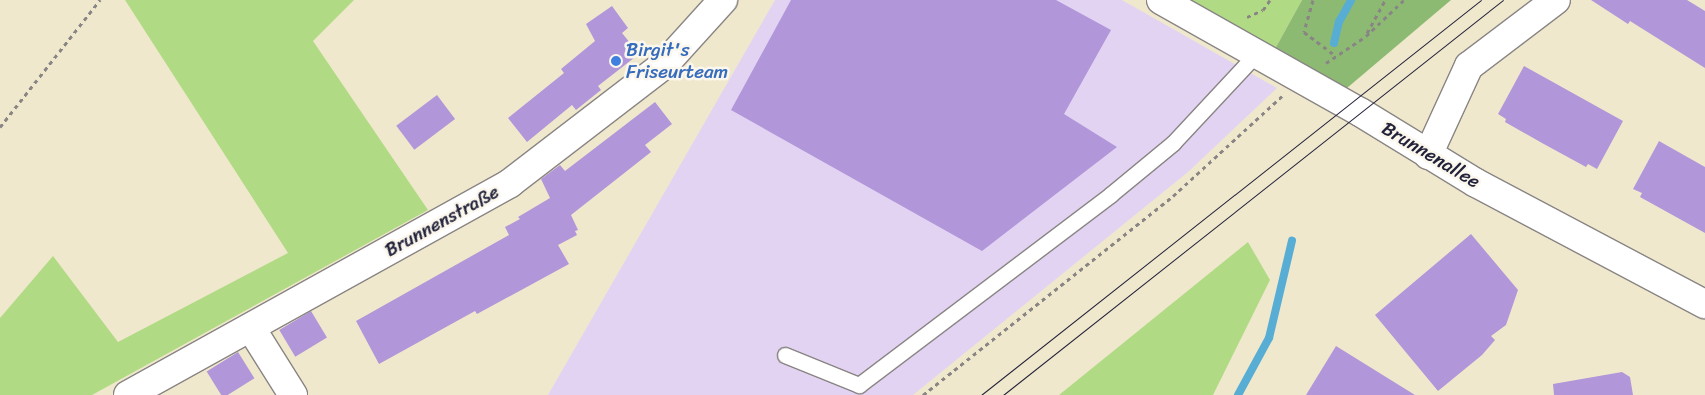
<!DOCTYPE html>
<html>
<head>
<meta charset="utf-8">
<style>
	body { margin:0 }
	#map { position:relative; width:1705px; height:395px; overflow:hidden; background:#f0e8cd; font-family:Sriracha,sans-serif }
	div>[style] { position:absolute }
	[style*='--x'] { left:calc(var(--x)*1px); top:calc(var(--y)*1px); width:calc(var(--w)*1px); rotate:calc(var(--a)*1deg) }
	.built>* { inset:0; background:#e3d3f3 }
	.green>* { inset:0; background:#b1da85 }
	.forest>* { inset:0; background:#8cba72 }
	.stream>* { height:8px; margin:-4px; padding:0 4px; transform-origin:4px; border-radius:4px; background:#58add4 }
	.building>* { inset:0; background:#b196d9; transform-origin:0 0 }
	.path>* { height:3px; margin-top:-1.5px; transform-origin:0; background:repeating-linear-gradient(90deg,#898584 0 4px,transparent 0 8px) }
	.roads { filter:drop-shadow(1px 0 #898584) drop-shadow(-1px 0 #898584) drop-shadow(0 1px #898584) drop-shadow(0 -1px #898584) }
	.lane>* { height:15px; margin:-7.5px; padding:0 7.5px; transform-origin:7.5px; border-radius:7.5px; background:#fff }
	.street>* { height:28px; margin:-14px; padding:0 14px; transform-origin:14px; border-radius:14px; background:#fff }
	.secondary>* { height:28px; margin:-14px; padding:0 14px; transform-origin:14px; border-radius:14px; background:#fff }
	.tram>* { height:1px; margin:-0.5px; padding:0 0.5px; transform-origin:0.5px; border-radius:0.5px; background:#22223b }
	.dots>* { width:14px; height:14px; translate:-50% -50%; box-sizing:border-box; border:2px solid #fbf7ec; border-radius:50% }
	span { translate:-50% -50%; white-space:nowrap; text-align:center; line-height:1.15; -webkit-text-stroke:5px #fbf7ec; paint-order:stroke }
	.shop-label { font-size:19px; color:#366cbe }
	.left { translate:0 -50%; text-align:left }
	.street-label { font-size:19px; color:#22223b }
</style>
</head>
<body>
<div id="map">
	<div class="built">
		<div style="clip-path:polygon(775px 0,1122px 0,1277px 88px,1188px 172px,913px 395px,548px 395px)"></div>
	</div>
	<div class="green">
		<div style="clip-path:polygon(125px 0,354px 0,313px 41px,428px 210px,92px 395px,0 395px,0 318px,53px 256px,118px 342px,288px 253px)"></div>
		<div style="clip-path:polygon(1189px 0,1302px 0,1275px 49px)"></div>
		<div style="clip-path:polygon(1248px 242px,1270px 280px,1213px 395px,1059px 395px)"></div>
	</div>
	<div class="forest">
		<div style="clip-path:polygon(1302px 0,1451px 0,1347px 88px,1275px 49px)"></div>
	</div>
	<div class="stream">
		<div style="--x:1334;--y:43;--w:22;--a:-77"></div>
		<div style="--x:1339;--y:22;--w:25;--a:-61"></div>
		<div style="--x:1238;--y:395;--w:65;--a:-61.5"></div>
		<div style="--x:1269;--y:338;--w:100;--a:-76.7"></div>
	</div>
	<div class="building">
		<div style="clip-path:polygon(791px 0,1056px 0,1111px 30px,1064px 114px,1117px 147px,982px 251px,731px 110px)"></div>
		<div style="clip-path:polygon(1591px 0,1687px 0,1705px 11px,1705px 68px,1630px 21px,1628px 24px)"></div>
		<div style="clip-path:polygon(612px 6px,628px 28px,622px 33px,639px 54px,598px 86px,601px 90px,576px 110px,572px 105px,527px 142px,508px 118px,564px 73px,561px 69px,595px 41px,586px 24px)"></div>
		<div style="clip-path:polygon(1524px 66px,1623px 121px,1597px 169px,1588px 164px,1586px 167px,1542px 143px,1505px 122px,1506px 119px,1498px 114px)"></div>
		<div style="left:437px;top:95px;width:30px;height:51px;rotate:53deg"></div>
		<div style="clip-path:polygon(655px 102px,672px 124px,645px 145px,651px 152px,571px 215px,578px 230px,575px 231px,577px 235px,558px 245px,569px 264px,477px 314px,475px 311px,379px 364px,356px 321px,509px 235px,505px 227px,520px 219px,518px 217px,550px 198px,541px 179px,560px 165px,565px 171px)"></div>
		<div style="clip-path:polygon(1659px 141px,1705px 167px,1705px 233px,1640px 197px,1642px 193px,1633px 189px)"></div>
		<div style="clip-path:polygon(1471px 234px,1518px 290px,1506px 325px,1491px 336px,1495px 340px,1482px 355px,1438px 391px,1375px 315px)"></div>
		<div style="left:311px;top:311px;width:31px;height:37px;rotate:59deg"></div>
		<div style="clip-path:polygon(1336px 346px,1415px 395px,1306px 395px)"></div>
		<div style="left:238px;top:352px;width:31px;height:37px;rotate:58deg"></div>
		<div style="clip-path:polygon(1622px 372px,1630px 377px,1633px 395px,1554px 395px,1553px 384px)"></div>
	</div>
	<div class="path">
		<div style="--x:1313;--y:0;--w:33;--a:106"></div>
		<div style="--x:1304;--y:32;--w:40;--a:37"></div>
		<div style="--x:1247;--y:17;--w:17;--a:-24"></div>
		<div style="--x:1263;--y:10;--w:12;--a:-55"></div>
		<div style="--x:1367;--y:33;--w:38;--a:-61"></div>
		<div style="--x:1326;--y:63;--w:48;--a:-34"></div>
		<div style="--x:1366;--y:36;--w:52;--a:-43.5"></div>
		<div style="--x:0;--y:127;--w:162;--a:-51.8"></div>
		<div style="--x:923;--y:395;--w:320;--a:-38.5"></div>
		<div style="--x:1173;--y:196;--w:148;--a:-42.5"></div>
	</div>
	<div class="roads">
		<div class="lane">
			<div style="--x:785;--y:355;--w:80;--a:22.1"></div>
			<div style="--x:859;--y:385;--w:315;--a:-37.1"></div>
			<div style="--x:1110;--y:195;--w:82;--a:-39.5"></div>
			<div style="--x:1173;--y:143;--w:122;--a:-47"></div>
		</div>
		<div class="street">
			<div style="--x:1161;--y:0;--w:228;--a:29.4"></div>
			<div style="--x:1360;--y:112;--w:136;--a:31.5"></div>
			<div style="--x:1476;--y:183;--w:259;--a:27.9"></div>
			<div style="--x:1428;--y:155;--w:98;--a:-65.3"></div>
			<div style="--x:1469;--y:66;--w:109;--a:-37.2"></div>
			<div style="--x:251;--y:328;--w:79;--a:57.9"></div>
		</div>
		<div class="secondary">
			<div style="--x:128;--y:395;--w:437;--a:-29"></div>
			<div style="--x:510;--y:183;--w:194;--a:-37.5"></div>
			<div style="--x:664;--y:65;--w:88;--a:-47.8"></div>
		</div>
	</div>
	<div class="tram">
		<div style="--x:981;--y:395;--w:637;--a:-38.31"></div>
		<div style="--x:1003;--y:395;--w:637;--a:-38.31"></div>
	</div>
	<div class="dots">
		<div style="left:616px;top:61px;background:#3f7fe0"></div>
	</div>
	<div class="shop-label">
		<span class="left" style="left:626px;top:61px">Birgit's<br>Friseurteam</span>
	</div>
	<div class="street-label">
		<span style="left:1431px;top:155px;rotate:31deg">Brunnenallee</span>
		<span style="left:442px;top:221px;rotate:-29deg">Brunnenstraße</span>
	</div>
</div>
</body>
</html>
